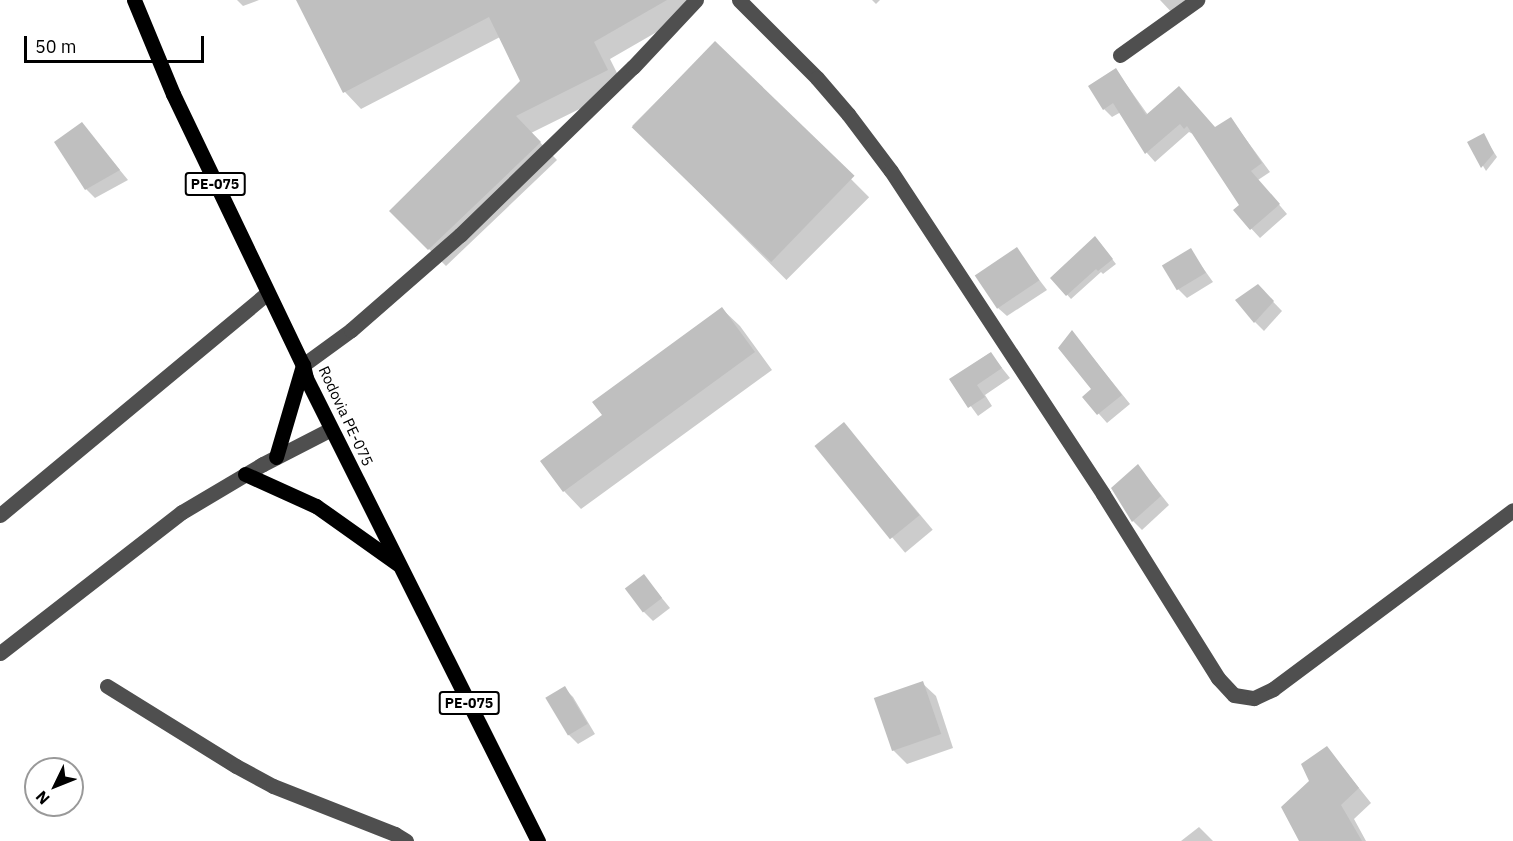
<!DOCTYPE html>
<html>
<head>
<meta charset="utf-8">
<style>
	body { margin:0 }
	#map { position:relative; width:1513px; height:841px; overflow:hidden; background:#fff; font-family:"IBM Plex Sans",sans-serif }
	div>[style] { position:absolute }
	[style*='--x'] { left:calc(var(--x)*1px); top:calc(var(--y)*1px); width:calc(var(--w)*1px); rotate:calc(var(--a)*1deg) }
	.shadow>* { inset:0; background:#0003; transform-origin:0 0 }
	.building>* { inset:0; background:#bfbfbf; transform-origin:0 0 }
	.minor>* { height:15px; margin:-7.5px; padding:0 7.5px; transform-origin:7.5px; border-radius:7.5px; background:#4f4f4f }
	.major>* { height:15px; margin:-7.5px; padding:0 7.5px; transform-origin:7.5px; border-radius:7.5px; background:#000 }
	span { translate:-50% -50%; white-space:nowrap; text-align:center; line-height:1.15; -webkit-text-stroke:5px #fff; paint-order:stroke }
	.shield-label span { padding:2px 4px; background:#fff; border:2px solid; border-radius:4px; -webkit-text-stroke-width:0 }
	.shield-label { font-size:14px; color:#000; font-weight:700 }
	.street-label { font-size:15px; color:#000 }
	.north { position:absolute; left:24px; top:757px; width:60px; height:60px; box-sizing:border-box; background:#fff; border:2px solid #999; border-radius:50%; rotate:227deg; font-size:16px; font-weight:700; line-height:24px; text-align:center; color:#000 }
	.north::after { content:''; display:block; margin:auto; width:21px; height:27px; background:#000; clip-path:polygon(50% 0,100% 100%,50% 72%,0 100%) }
	.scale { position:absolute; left:24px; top:36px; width:180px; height:27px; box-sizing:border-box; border:3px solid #000; border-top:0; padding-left:8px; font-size:18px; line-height:21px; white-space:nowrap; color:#000; -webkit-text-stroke:4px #fff; paint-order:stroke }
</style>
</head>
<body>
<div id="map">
	<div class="shadow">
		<div style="clip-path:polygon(237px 0,259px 0,243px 6px)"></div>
		<div style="clip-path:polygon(297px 0,701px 0,662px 29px,610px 59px,624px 87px,531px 133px,557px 160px,446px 266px,391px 211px,522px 81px,500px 37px,361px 109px,345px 92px)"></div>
		<div style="clip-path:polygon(872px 0,880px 0,876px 4px)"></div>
		<div style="clip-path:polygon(1160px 0,1193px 0,1175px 16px)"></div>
		<div style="left:715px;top:43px;width:218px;height:117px;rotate:45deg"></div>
		<div style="clip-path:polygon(1116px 70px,1148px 115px,1216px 129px,1231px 119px,1270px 172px,1258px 180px,1287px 214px,1260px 238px,1235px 211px,1241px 205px,1195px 135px,1189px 132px,1155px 162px,1147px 153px,1121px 112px,1112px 117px,1104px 109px)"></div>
		<div style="clip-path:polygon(82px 124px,128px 180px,95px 198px,86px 189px)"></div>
		<div style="clip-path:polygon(1483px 135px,1497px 157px,1486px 171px,1469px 142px)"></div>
		<div style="clip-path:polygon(1099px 242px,1116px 264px,1103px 274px,1101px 272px,1071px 299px,1052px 278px)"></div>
		<div style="clip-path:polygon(1016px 249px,1047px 290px,1007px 316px,998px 308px)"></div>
		<div style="clip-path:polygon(1190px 250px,1213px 282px,1187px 298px,1178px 289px)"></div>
		<div style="clip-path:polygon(1258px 286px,1282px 311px,1264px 331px,1255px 322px)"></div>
		<div style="clip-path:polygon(722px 309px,740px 326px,772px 370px,581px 509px,564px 491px,542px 462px,604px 416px)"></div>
		<div style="clip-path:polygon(1072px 332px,1130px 404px,1107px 423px,1084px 397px,1093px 389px)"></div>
		<div style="clip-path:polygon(990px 353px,1010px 378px,985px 395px,992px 406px,978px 416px,951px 379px)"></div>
		<div style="left:844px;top:424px;width:138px;height:36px;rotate:50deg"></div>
		<div style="clip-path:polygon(1138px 466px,1169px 505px,1142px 530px,1133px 521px,1113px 488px)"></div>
		<div style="clip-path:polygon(644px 576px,670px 608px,653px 621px,644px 612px)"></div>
		<div style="clip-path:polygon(922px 683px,936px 696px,953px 748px,907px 764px,893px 750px)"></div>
		<div style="clip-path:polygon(564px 688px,573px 697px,595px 734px,578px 744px,569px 735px,547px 698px)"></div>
		<div style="clip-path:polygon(1327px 748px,1371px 803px,1354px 819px,1366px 841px,1301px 841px,1311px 782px)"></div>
		<div style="clip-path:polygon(1199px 827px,1213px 841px,1181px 841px)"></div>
	</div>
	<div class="building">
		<div style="clip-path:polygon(296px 0,667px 0,594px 42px,608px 70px,516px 116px,541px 142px,428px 250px,389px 211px,520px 81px,489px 17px,343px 93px)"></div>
		<div style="left:715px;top:41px;width:194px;height:120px;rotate:44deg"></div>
		<div style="clip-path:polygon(1116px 68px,1146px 115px,1179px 86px,1215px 127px,1231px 117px,1262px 163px,1251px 171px,1280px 204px,1250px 230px,1233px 210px,1239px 205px,1187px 126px,1184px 129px,1180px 124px,1145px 154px,1113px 103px,1103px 110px,1088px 86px)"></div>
		<div style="clip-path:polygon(82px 122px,120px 170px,85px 190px,54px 142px)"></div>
		<div style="clip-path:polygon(1484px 133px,1494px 153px,1481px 168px,1467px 142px)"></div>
		<div style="clip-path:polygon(1095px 236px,1113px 259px,1098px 271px,1096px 269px,1066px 296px,1050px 278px)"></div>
		<div style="left:1017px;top:247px;width:40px;height:51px;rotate:56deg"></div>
		<div style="left:1191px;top:248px;width:29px;height:34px;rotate:59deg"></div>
		<div style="clip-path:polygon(1258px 284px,1274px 301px,1254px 323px,1235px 300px)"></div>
		<div style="clip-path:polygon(722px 307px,755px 352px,563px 492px,540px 461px,602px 415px,592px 402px)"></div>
		<div style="clip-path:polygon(1072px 330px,1122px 395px,1097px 415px,1082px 397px,1091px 389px,1058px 348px)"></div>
		<div style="clip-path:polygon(991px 352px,1002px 368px,977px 385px,985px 397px,968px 408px,949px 379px)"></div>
		<div style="left:844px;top:422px;width:120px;height:38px;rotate:51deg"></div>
		<div style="clip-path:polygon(1138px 464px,1161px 496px,1132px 522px,1111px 488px)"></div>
		<div style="left:644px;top:574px;width:30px;height:24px;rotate:53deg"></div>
		<div style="left:923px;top:681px;width:56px;height:52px;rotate:71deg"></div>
		<div style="left:565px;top:686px;width:44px;height:23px;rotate:59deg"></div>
		<div style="clip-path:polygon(1327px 746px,1359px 788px,1341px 805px,1362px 841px,1299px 841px,1281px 807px,1309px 781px,1301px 764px)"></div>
	</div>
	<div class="minor">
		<div style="--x:739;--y:0;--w:110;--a:45"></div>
		<div style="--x:817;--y:78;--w:48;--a:49.3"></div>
		<div style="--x:848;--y:114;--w:71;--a:53"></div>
		<div style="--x:891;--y:171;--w:386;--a:56.7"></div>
		<div style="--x:1103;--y:494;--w:217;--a:58"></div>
		<div style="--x:1218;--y:678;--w:23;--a:47"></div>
		<div style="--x:1234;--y:695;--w:20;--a:9"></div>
		<div style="--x:1254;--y:698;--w:21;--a:-25"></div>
		<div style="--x:1273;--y:689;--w:299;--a:-36.7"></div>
		<div style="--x:1120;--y:55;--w:95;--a:-35.5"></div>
		<div style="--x:303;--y:365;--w:59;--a:-36.1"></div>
		<div style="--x:351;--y:330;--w:145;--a:-41.1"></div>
		<div style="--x:460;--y:235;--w:241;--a:-44.2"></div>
		<div style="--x:633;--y:67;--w:92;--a:-46.8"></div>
		<div style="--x:0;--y:515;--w:347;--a:-39.7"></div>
		<div style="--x:0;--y:653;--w:230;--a:-37.8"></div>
		<div style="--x:182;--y:512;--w:94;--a:-30.7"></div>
		<div style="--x:263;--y:464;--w:76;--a:-27.2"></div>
		<div style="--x:107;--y:686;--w:152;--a:31.8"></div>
		<div style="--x:236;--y:766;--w:42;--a:28.4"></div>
		<div style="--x:273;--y:786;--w:131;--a:21.5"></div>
		<div style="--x:395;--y:834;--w:13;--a:32"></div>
	</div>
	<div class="major">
		<div style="--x:134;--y:0;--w:102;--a:67.5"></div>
		<div style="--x:173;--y:94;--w:301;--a:64.4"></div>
		<div style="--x:303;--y:365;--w:13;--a:77"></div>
		<div style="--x:306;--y:378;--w:518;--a:63.39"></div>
		<div style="--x:276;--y:457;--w:96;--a:-73.6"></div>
		<div style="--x:245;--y:474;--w:78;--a:24.3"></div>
		<div style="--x:316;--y:506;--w:100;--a:35.3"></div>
	</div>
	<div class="shield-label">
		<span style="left:215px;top:184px">PE-075</span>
		<span style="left:469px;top:703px">PE-075</span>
	</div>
	<div class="street-label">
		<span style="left:346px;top:416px;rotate:65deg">Rodovia PE-075</span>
	</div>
	<div class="north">N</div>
	<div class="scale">50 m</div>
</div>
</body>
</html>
